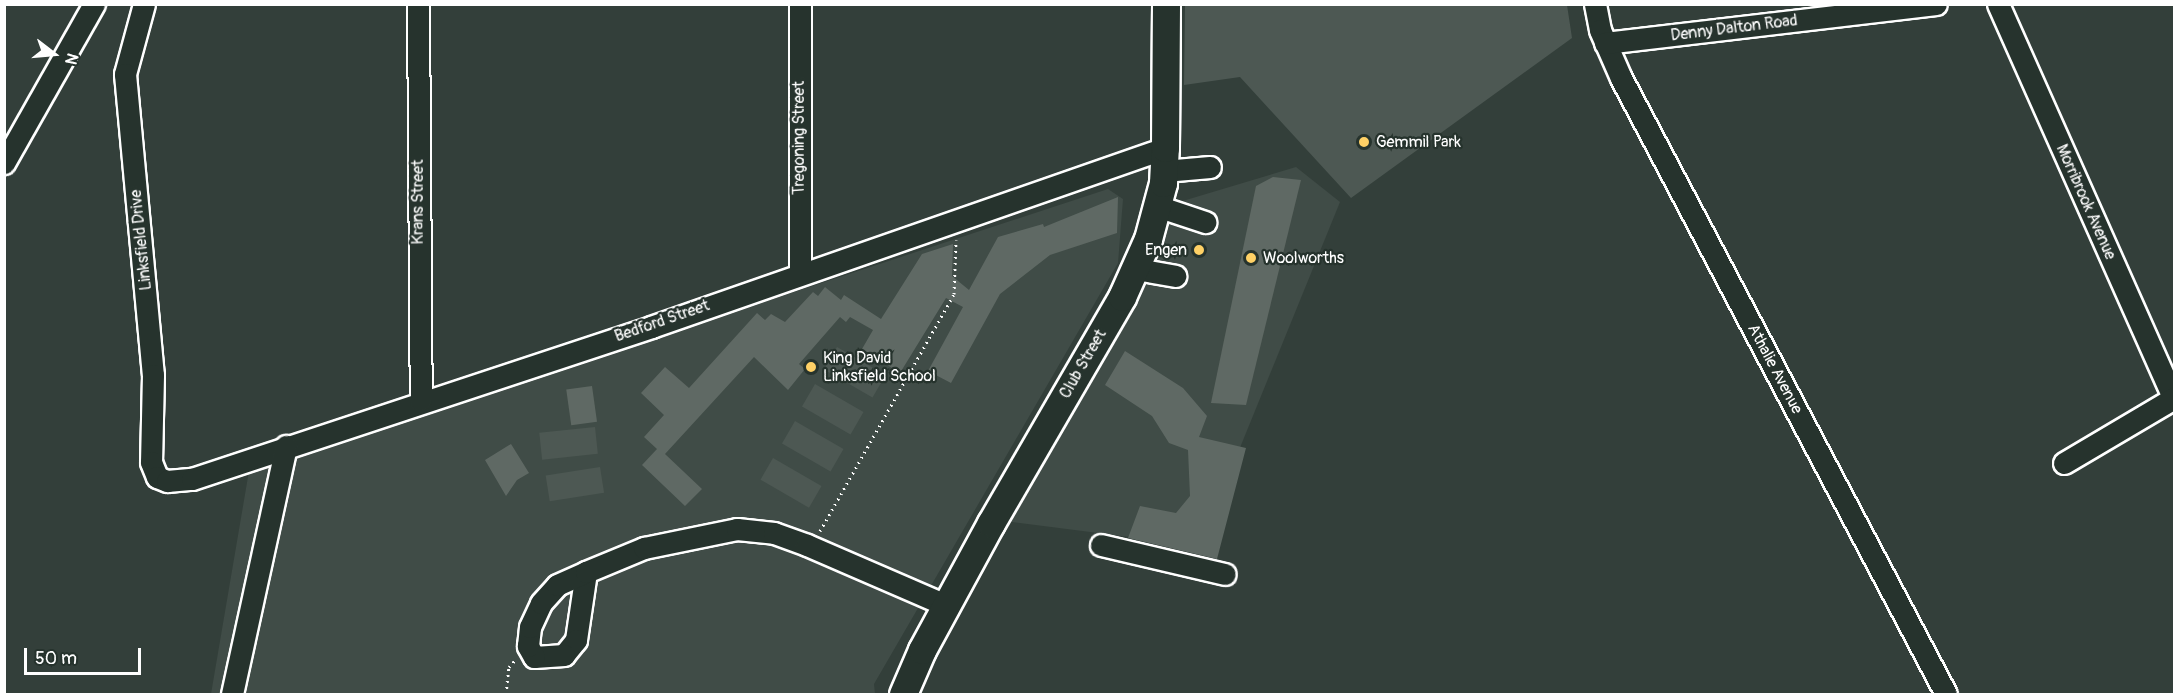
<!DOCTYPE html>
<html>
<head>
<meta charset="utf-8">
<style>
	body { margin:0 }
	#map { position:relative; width:2179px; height:699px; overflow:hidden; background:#333f3a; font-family:Pangolin,sans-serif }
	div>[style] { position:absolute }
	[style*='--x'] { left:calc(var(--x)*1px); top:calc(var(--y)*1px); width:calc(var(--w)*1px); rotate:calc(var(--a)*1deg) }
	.built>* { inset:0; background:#404c47 }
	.green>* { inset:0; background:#4d5853; transform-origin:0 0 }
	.building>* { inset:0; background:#5f6964; transform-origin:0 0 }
	.path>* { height:3px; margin-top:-1.5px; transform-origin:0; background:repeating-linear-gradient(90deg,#fff 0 1.5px,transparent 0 6px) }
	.roads { filter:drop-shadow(2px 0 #fff) drop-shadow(-2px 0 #fff) drop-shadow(0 2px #fff) drop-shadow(0 -2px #fff) }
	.minor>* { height:21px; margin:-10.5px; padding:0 10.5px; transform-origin:10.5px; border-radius:10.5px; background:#26332d }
	.major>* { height:27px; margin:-13.5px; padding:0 13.5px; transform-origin:13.5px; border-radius:13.5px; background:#26332d }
	.dots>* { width:16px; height:16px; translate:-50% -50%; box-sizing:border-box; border:3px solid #26332d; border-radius:50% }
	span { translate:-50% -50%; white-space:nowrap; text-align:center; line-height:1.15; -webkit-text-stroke:4.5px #26332d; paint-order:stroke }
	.street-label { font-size:16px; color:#fff }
	.poi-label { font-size:16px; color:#fff }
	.left { translate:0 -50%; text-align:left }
	.right { translate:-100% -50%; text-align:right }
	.frame { position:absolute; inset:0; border:6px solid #fff; pointer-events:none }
	.north { position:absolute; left:24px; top:24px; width:60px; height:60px; -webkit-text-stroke:4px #26332d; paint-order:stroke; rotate:106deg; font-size:16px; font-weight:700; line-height:24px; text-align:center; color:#fff }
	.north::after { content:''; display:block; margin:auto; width:21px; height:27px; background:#fff; clip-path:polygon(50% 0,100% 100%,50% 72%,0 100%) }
	.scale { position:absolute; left:24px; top:648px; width:117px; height:27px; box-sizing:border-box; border:3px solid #fff; border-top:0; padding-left:8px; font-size:18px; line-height:21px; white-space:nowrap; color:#fff; -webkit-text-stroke:4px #26332d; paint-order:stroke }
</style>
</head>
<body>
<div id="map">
	<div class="built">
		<div style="clip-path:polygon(1296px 167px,1340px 202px,1200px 546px,1004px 521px,1176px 203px)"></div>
		<div style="clip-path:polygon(1108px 189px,1123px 199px,1118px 263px,874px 684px,875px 694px,211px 694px,249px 471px)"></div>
	</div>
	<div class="green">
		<div style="clip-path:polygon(1185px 5px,1567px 5px,1572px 38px,1351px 198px,1240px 77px,1184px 85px)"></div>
		<div style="left:837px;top:347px;width:56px;height:26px;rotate:30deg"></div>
		<div style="left:815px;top:384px;width:56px;height:26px;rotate:30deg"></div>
		<div style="left:795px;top:421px;width:56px;height:26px;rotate:30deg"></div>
		<div style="left:595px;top:427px;width:27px;height:56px;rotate:84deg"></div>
		<div style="left:773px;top:458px;width:56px;height:25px;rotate:30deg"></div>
		<div style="left:600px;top:467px;width:26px;height:55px;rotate:81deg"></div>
	</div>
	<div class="building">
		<div style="clip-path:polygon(1273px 177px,1301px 180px,1246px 405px,1211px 403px,1256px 186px)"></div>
		<div style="clip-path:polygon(1118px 197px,1117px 233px,1050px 255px,1000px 294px,951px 383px,928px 371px,963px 307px,946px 298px,900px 373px,862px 349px,873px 330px,850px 317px,846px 322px,840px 317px,799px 364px,805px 369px,788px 390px,754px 357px,665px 454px,702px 489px,685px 506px,642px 465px,657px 449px,644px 437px,664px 415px,641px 393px,665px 367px,689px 388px,757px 313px,765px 320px,771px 314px,785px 322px,813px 292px,818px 296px,825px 287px,841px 300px,844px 295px,881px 319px,922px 254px,953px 244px,952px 276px,969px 290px,998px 237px,1043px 224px,1044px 227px)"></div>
		<div style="clip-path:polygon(1125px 351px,1183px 388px,1207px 416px,1199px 437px,1246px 448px,1217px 559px,1128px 538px,1140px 506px,1176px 513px,1190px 496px,1188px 450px,1169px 443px,1152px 416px,1105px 385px)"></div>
		<div style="left:592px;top:386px;width:36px;height:26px;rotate:82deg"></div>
		<div style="clip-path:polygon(511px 444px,529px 473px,517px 480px,506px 496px,485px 460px)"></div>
	</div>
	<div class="path">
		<div style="--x:820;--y:531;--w:272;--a:-60.5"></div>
		<div style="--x:954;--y:294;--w:54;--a:-87.9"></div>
		<div style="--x:506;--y:694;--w:27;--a:-84"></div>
		<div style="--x:509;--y:667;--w:9;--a:-49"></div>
	</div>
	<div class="roads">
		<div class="minor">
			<div style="--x:144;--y:4;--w:73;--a:105.2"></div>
			<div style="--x:125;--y:74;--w:302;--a:84.7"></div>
			<div style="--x:153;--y:375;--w:87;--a:91.3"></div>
			<div style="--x:151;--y:462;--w:16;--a:68"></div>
			<div style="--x:157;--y:477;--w:11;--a:22"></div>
			<div style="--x:167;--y:481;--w:25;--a:-5"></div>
			<div style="--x:192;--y:479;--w:484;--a:-18.3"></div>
			<div style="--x:651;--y:327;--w:544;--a:-19.2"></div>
			<div style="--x:418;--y:4;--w:396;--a:89.6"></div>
			<div style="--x:800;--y:4;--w:268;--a:90"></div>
			<div style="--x:1595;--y:4;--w:26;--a:79"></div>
			<div style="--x:1600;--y:30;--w:52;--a:66.4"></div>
			<div style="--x:1621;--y:78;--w:696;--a:62.18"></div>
			<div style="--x:1998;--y:4;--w:432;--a:66"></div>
			<div style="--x:1605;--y:43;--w:333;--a:-6.7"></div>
			<div style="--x:4;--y:163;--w:183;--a:-60.5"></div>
			<div style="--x:1164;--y:171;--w:46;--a:-5"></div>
			<div style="--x:1157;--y:206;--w:51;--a:18.4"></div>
			<div style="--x:1136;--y:269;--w:40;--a:10"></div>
			<div style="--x:2064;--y:463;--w:128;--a:-30.6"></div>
			<div style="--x:1101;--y:545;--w:127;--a:13.2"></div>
			<div style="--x:586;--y:572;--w:69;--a:98.4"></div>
			<div style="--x:576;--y:640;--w:19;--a:129"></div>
			<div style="--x:564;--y:655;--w:30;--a:176"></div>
			<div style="--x:534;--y:657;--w:13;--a:-119"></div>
			<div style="--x:528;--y:646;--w:19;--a:-84"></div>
			<div style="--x:530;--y:627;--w:26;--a:-65"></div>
			<div style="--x:541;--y:603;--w:24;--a:-48"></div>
			<div style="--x:557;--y:585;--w:32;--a:-24"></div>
			<div style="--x:586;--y:572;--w:63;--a:-22.5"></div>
			<div style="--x:644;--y:548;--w:95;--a:-11.5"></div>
			<div style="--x:737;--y:529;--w:37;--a:6"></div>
			<div style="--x:774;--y:533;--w:35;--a:20"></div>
			<div style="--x:807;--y:545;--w:154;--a:23.4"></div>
			<div style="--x:232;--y:694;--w:254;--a:-77.7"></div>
		</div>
		<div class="major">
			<div style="--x:903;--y:694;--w:48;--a:-66.6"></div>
			<div style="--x:922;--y:650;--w:145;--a:-61.5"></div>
			<div style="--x:991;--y:523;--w:261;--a:-59.9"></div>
			<div style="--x:1122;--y:297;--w:64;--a:-65.9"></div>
			<div style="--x:1148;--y:239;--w:58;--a:-75"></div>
			<div style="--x:1163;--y:183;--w:35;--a:-87"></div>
			<div style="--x:1165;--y:148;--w:144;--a:-89.6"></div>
		</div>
	</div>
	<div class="dots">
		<div style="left:1364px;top:142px;background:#ffd166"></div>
		<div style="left:1199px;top:250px;background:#ffd166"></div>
		<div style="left:1251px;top:258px;background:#ffd166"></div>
		<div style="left:811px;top:367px;background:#ffd166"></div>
	</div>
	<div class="street-label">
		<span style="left:1734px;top:28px;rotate:-7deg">Denny Dalton Road</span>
		<span style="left:799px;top:138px;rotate:-90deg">Tregoning Street</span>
		<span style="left:418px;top:202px;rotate:-90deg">Krans Street</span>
		<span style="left:2086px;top:202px;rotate:66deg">Morribrook Avenue</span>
		<span style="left:141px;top:240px;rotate:-96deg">Linksfield Drive</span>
		<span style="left:662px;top:321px;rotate:-19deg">Bedford Street</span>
		<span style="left:1083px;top:364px;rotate:-60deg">Club Street</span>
		<span style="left:1775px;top:369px;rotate:62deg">Athalie Avenue</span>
	</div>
	<div class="poi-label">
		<span class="left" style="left:1376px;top:142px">Gemmil Park</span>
		<span class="right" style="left:1187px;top:250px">Engen</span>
		<span class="left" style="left:1263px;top:258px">Woolworths</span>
		<span class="left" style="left:823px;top:367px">King David<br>Linksfield School</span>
	</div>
	<div class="frame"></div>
	<div class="north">N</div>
	<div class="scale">50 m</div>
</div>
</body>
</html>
